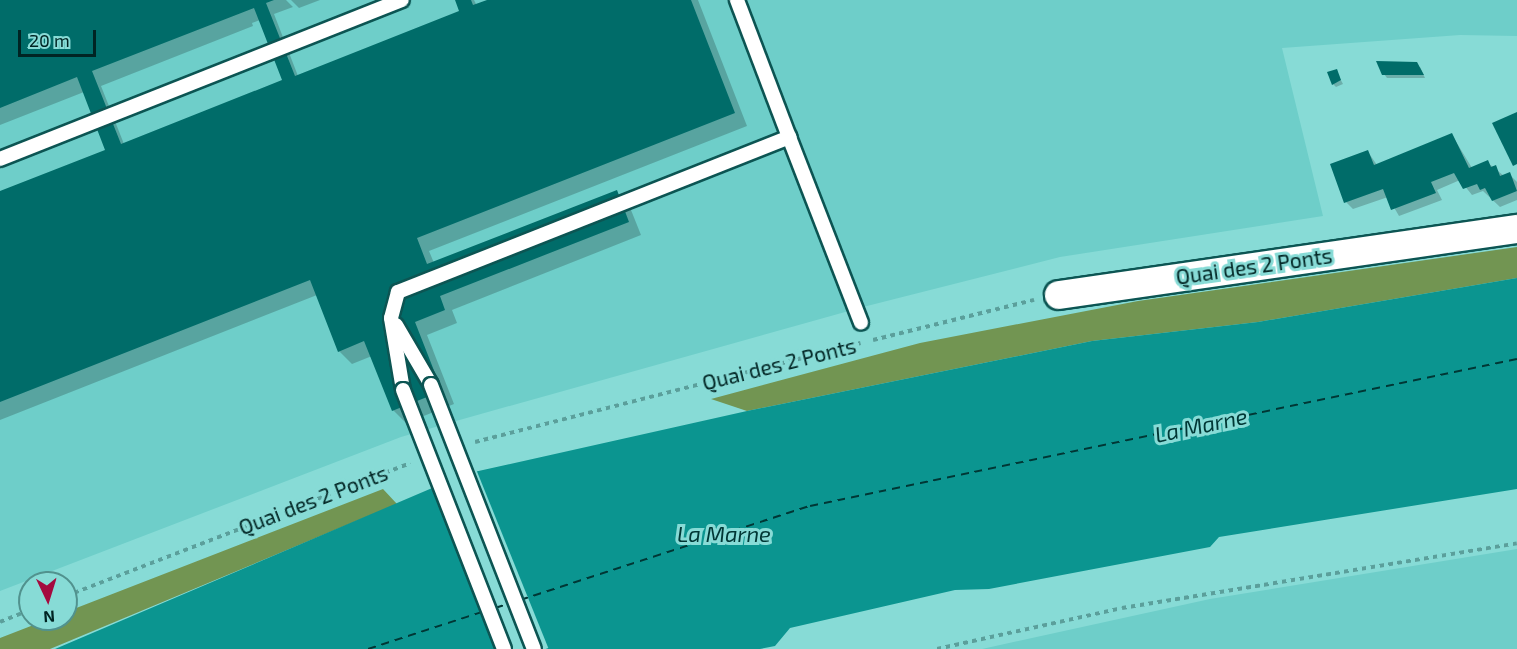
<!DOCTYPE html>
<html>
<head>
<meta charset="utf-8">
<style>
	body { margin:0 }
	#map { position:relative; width:1517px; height:649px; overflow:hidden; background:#87dbd6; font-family:"Exo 2",sans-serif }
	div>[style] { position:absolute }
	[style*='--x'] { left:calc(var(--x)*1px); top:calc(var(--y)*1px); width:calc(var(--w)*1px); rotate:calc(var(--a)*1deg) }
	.built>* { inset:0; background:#6ecec9 }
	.forest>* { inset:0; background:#729552 }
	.water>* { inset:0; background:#0b9590 }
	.pier>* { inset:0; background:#87dbd6; transform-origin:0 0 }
	.shadow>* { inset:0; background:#0003 }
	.ferry>* { height:1.5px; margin-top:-0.75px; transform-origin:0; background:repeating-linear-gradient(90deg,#003735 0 8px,transparent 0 14px) }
	.building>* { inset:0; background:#006c69 }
	.path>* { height:4px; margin-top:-2px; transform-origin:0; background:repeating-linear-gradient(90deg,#5b9f9b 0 4.5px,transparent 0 9px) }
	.roads { filter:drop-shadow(2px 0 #0c5553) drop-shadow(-2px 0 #0c5553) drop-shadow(0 2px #0c5553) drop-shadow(0 -2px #0c5553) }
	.lane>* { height:14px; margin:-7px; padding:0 7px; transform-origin:7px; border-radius:7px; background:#fff }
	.street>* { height:28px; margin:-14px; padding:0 14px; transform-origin:14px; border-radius:14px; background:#fff }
	.bridges { filter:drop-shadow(2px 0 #0c5553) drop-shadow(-2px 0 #0c5553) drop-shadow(0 2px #0c5553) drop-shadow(0 -2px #0c5553) }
	.lane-bridge>* { height:14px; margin:-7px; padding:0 7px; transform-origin:7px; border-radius:7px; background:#fff }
	span { translate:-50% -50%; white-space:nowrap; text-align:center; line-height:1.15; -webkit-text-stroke:6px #87dbd6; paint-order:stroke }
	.street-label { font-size:21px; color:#002423 }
	.water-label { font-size:22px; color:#003735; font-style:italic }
	.north { position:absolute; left:18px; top:571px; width:60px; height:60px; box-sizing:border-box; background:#87dbd6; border:2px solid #51928e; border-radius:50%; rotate:176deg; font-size:16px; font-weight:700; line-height:24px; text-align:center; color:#002423 }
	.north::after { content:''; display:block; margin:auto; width:21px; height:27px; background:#a40a3f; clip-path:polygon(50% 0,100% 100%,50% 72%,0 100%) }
	.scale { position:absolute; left:18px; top:30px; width:78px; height:27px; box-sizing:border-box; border:3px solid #002423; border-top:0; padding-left:8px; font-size:18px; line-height:21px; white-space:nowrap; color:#002423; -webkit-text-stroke:4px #87dbd6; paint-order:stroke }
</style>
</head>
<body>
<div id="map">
	<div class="built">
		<div style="clip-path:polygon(0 0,1517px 0,1517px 36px,1460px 35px,1282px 48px,1323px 216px,1060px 257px,863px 307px,456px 421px,401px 437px,0 591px)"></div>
		<div style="clip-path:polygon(1517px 549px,1517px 649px,982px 649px,1210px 599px)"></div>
	</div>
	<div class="forest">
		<div style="clip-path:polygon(1517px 247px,1517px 278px,1258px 322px,1092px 341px,747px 411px,711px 399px,920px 343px,1138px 301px)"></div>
		<div style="clip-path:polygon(383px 489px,397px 504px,50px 649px,0 649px,0 638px,49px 619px,66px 619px,66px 612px)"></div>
	</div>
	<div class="water">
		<div style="clip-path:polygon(1517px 278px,1517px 489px,1219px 537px,1210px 547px,989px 589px,955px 590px,790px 628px,775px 646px,760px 649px,55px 649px,465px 474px,747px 411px,1092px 341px,1258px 322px)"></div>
	</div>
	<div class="pier">
		<div style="left:476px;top:469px;width:193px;height:48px;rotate:68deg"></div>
	</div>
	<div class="shadow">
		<div style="clip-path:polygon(evenodd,0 0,286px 0,293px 7px,274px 14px,298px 76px,461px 12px,457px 0,474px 0,477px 6px,491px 0,698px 0,747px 126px,429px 251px,434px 263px,616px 192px,629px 205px,641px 235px,452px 310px,457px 323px,427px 335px,454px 404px,406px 423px,393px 410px,372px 356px,352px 364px,339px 351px,317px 295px,0 420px,0 193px,107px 151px,84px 92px,0 125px,0 0,260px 20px,284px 81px,124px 144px,101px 86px,253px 26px,252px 23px,260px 20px)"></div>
		<div style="clip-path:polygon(291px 0,320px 0,299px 8px)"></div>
		<div style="clip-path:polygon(1420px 67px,1425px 78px,1387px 78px,1384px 74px)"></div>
		<div style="clip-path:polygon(1336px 71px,1343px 84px,1336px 87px,1333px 84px)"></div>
		<div style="clip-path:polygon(1452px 135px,1472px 168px,1487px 162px,1504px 176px,1509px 174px,1517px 182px,1517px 200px,1500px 207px,1483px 191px,1472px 195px,1460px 180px,1437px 190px,1442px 200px,1399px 216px,1388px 197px,1353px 209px,1346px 202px,1368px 152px,1377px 165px)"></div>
	</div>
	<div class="ferry">
		<div style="--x:520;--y:600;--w:305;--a:-18"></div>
		<div style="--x:810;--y:506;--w:722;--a:-11.75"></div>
		<div style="--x:495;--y:608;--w:16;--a:-18"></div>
		<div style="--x:368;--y:649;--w:120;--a:-18"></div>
	</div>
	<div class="building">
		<div style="clip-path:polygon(evenodd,0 0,274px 0,266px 3px,295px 76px,459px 11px,455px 0,471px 0,473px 5px,487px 0,691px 0,735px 113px,417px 238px,427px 264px,617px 190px,629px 222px,440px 296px,445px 310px,415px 322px,442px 391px,392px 411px,364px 341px,338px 352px,310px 280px,0 402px,0 191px,105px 150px,77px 77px,0 108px,0 0,254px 8px,282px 80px,121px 144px,92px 71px,254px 8px)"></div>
		<div style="clip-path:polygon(1376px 61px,1417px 62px,1424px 75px,1382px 75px)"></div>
		<div style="clip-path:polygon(1337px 69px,1341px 80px,1332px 85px,1327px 72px)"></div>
		<div style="clip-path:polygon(1517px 112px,1517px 164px,1513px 166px,1492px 123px)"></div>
		<div style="clip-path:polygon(1452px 133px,1469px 168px,1488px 160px,1491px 167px,1496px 165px,1500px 176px,1510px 172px,1517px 191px,1492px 201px,1485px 188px,1480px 190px,1477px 184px,1463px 189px,1454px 173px,1431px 182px,1436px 193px,1391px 210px,1383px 189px,1344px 203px,1330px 164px,1368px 150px,1374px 165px)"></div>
	</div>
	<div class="path">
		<div style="--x:873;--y:340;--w:166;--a:-14"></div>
		<div style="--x:475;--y:442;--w:398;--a:-14.4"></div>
		<div style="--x:66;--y:596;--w:369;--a:-21.1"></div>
		<div style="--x:0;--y:622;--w:32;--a:-22"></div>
		<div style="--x:937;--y:649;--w:189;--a:-12.5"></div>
		<div style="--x:1122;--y:608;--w:400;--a:-9.3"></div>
	</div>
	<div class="roads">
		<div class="lane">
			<div style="--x:789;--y:137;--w:199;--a:68.8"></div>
			<div style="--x:0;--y:159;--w:432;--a:-21.6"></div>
			<div style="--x:396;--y:325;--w:69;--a:59.7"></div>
			<div style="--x:403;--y:390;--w:73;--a:-99.5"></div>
			<div style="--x:391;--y:318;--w:27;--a:-75"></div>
			<div style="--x:398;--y:292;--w:421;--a:-21.6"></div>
			<div style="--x:789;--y:137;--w:147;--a:-110.8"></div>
		</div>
		<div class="street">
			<div style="--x:1059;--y:295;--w:463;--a:-8.2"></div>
		</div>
	</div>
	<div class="bridges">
		<div class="lane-bridge">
			<div style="--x:431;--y:385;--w:283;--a:68.7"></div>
			<div style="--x:403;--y:390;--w:278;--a:68.7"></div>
		</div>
	</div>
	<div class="street-label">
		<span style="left:1254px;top:266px;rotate:-8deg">Quai des 2 Ponts</span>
		<span style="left:779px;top:364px;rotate:-14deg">Quai des 2 Ponts</span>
		<span style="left:313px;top:500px;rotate:-21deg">Quai des 2 Ponts</span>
	</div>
	<div class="water-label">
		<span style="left:1201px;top:425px;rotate:-12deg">La Marne</span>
		<span style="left:724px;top:534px">La Marne</span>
	</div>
	<div class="north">N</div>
	<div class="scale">20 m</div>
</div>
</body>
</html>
